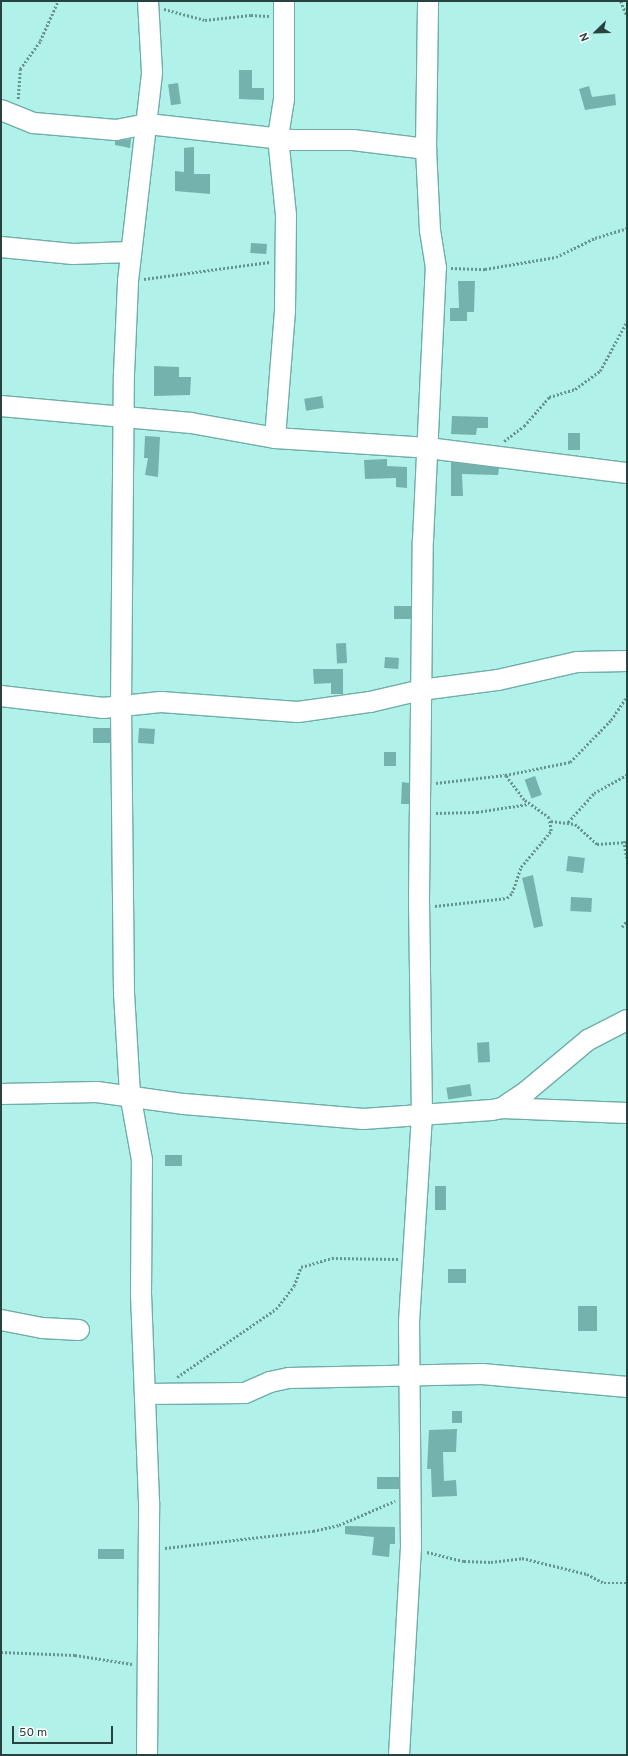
<!DOCTYPE html>
<html>
<head>
<meta charset="utf-8">
<style>
	body { margin:0 }
	#map { position:relative; width:628px; height:1756px; overflow:hidden; background:#b0f1ea; font-family:Overpass,sans-serif }
	div>[style] { position:absolute }
	[style*='--x'] { left:calc(var(--x)*1px); top:calc(var(--y)*1px); width:calc(var(--w)*1px); rotate:calc(var(--a)*1deg) }
	.building>* { inset:0; background:#74b3ad; transform-origin:0 0 }
	.path>* { height:2.5px; margin-top:-1.25px; transform-origin:0; background:repeating-linear-gradient(90deg,#67948f 0 2px,transparent 0 4px) }
	.roads { filter:drop-shadow(1px 0 #6faea8) drop-shadow(-1px 0 #6faea8) drop-shadow(0 1px #6faea8) drop-shadow(0 -1px #6faea8) }
	.minor>* { height:20px; margin:-10px; padding:0 10px; transform-origin:10px; border-radius:10px; background:#fff }
	span { translate:-50% -50%; white-space:nowrap; text-align:center; line-height:1.15; -webkit-text-stroke:3.5px #fff; paint-order:stroke }
	.frame { position:absolute; inset:0; border:2px solid #284240; pointer-events:none }
	.north { position:absolute; left:576px; top:12px; width:40px; height:40px; -webkit-text-stroke:3px #fff; paint-order:stroke; rotate:247deg; font-size:11px; font-weight:700; line-height:16px; text-align:center; color:#284240 }
	.north::after { content:''; display:block; margin:auto; width:14px; height:18px; background:#284240; clip-path:polygon(50% 0,100% 100%,50% 72%,0 100%) }
	.scale { position:absolute; left:12px; top:1726px; width:101px; height:18px; box-sizing:border-box; border:2px solid #284240; border-top:0; padding-left:5px; font-size:12px; line-height:14px; white-space:nowrap; color:#284240; -webkit-text-stroke:3px #fff; paint-order:stroke }
</style>
</head>
<body>
<div id="map">
	<div class="building">
		<div style="clip-path:polygon(239px 70px,252px 70px,252px 88px,264px 88px,264px 100px,239px 99px)"></div>
		<div style="left:178px;top:83px;width:21px;height:10px;rotate:82deg"></div>
		<div style="clip-path:polygon(589px 86px,592px 97px,615px 94px,616px 105px,585px 110px,579px 89px)"></div>
		<div style="clip-path:polygon(131px 139px,130px 148px,115px 145px,115px 141px)"></div>
		<div style="clip-path:polygon(194px 147px,194px 174px,210px 174px,210px 194px,175px 191px,175px 171px,184px 172px,184px 148px)"></div>
		<div style="left:251px;top:243px;width:16px;height:10px;rotate:4deg"></div>
		<div style="clip-path:polygon(458px 281px,475px 281px,474px 312px,467px 312px,467px 321px,450px 321px,450px 308px,459px 308px)"></div>
		<div style="clip-path:polygon(154px 366px,179px 367px,179px 377px,191px 377px,190px 395px,154px 396px)"></div>
		<div style="left:322px;top:396px;width:12px;height:18px;rotate:81deg"></div>
		<div style="clip-path:polygon(452px 416px,488px 417px,488px 428px,477px 428px,476px 435px,451px 434px)"></div>
		<div style="left:568px;top:433px;width:12px;height:17px"></div>
		<div style="clip-path:polygon(145px 436px,160px 437px,158px 477px,145px 475px,148px 458px,144px 458px)"></div>
		<div style="clip-path:polygon(387px 459px,387px 466px,407px 467px,407px 488px,396px 487px,396px 478px,365px 479px,364px 460px)"></div>
		<div style="clip-path:polygon(451px 462px,499px 468px,498px 475px,462px 474px,463px 496px,451px 496px)"></div>
		<div style="left:394px;top:606px;width:17px;height:13px"></div>
		<div style="left:346px;top:643px;width:20px;height:10px;rotate:87deg"></div>
		<div style="left:385px;top:657px;width:14px;height:11px;rotate:4deg"></div>
		<div style="clip-path:polygon(313px 669px,343px 669px,343px 694px,331px 694px,331px 683px,314px 684px)"></div>
		<div style="left:110px;top:728px;width:15px;height:17px;rotate:90deg"></div>
		<div style="left:139px;top:728px;width:16px;height:15px;rotate:4deg"></div>
		<div style="left:384px;top:752px;width:12px;height:14px"></div>
		<div style="left:535px;top:776px;width:20px;height:11px;rotate:70deg"></div>
		<div style="clip-path:polygon(402px 782px,409px 783px,409px 804px,401px 804px)"></div>
		<div style="left:568px;top:856px;width:17px;height:15px;rotate:7deg"></div>
		<div style="clip-path:polygon(533px 875px,543px 926px,534px 928px,522px 878px)"></div>
		<div style="left:571px;top:897px;width:21px;height:14px;rotate:3deg"></div>
		<div style="left:489px;top:1042px;width:20px;height:12px;rotate:87deg"></div>
		<div style="left:470px;top:1084px;width:12px;height:24px;rotate:81deg"></div>
		<div style="left:165px;top:1155px;width:17px;height:11px"></div>
		<div style="left:435px;top:1186px;width:11px;height:24px"></div>
		<div style="left:448px;top:1269px;width:18px;height:14px"></div>
		<div style="left:578px;top:1306px;width:19px;height:25px"></div>
		<div style="left:452px;top:1411px;width:10px;height:12px"></div>
		<div style="clip-path:polygon(457px 1429px,456px 1452px,443px 1452px,444px 1481px,456px 1480px,457px 1496px,432px 1497px,431px 1469px,427px 1469px,429px 1430px)"></div>
		<div style="left:399px;top:1477px;width:12px;height:22px;rotate:90deg"></div>
		<div style="clip-path:polygon(345px 1526px,395px 1527px,395px 1544px,390px 1544px,389px 1557px,372px 1555px,374px 1537px,345px 1534px)"></div>
		<div style="left:98px;top:1549px;width:26px;height:10px"></div>
	</div>
	<div class="path">
		<div style="--x:621;--y:1;--w:16;--a:68"></div>
		<div style="--x:164;--y:9;--w:42;--a:15"></div>
		<div style="--x:205;--y:20;--w:46;--a:-6.2"></div>
		<div style="--x:251;--y:15;--w:18;--a:3"></div>
		<div style="--x:18;--y:99;--w:30;--a:-86"></div>
		<div style="--x:20;--y:69;--w:34;--a:-54"></div>
		<div style="--x:40;--y:41;--w:44;--a:-65.8"></div>
		<div style="--x:451;--y:268;--w:34;--a:2"></div>
		<div style="--x:485;--y:269;--w:72;--a:-9.6"></div>
		<div style="--x:556;--y:257;--w:43;--a:-26"></div>
		<div style="--x:595;--y:238;--w:34;--a:-17"></div>
		<div style="--x:144;--y:279;--w:127;--a:-7.7"></div>
		<div style="--x:504;--y:441;--w:25;--a:-37"></div>
		<div style="--x:524;--y:426;--w:38;--a:-49"></div>
		<div style="--x:549;--y:397;--w:27;--a:-17"></div>
		<div style="--x:575;--y:389;--w:31;--a:-36"></div>
		<div style="--x:600;--y:371;--w:57;--a:-61.6"></div>
		<div style="--x:436;--y:783;--w:69;--a:-6.6"></div>
		<div style="--x:505;--y:775;--w:66;--a:-11.3"></div>
		<div style="--x:570;--y:762;--w:59;--a:-45.7"></div>
		<div style="--x:611;--y:720;--w:29;--a:-56"></div>
		<div style="--x:436;--y:813;--w:41;--a:-1.4"></div>
		<div style="--x:477;--y:812;--w:52;--a:-8.9"></div>
		<div style="--x:551;--y:821;--w:24;--a:7"></div>
		<div style="--x:575;--y:824;--w:30;--a:42"></div>
		<div style="--x:597;--y:844;--w:30;--a:-4"></div>
		<div style="--x:568;--y:822;--w:39;--a:-48"></div>
		<div style="--x:594;--y:793;--w:38;--a:-29"></div>
		<div style="--x:624;--y:841;--w:17;--a:80"></div>
		<div style="--x:435;--y:906;--w:72;--a:-6.3"></div>
		<div style="--x:507;--y:898;--w:7;--a:-45"></div>
		<div style="--x:512;--y:893;--w:28;--a:-71"></div>
		<div style="--x:521;--y:867;--w:47;--a:-50.2"></div>
		<div style="--x:551;--y:831;--w:13;--a:-99"></div>
		<div style="--x:549;--y:818;--w:31;--a:-144"></div>
		<div style="--x:524;--y:800;--w:31;--a:-127"></div>
		<div style="--x:622;--y:927;--w:9;--a:-54"></div>
		<div style="--x:177;--y:1377;--w:120;--a:-34.5"></div>
		<div style="--x:276;--y:1309;--w:29;--a:-52"></div>
		<div style="--x:294;--y:1286;--w:20;--a:-70"></div>
		<div style="--x:301;--y:1267;--w:32;--a:-16"></div>
		<div style="--x:332;--y:1258;--w:66;--a:0.9"></div>
		<div style="--x:165;--y:1548;--w:149;--a:-6.6"></div>
		<div style="--x:313;--y:1531;--w:27;--a:-13"></div>
		<div style="--x:339;--y:1525;--w:61;--a:-23.2"></div>
		<div style="--x:427;--y:1552;--w:38;--a:14"></div>
		<div style="--x:464;--y:1561;--w:27;--a:2"></div>
		<div style="--x:491;--y:1562;--w:31;--a:-7"></div>
		<div style="--x:522;--y:1558;--w:67;--a:13.8"></div>
		<div style="--x:587;--y:1574;--w:19;--a:28"></div>
		<div style="--x:604;--y:1583;--w:23;--a:0"></div>
		<div style="--x:1;--y:1652;--w:74;--a:2.3"></div>
		<div style="--x:75;--y:1655;--w:58;--a:9"></div>
	</div>
	<div class="roads">
		<div class="minor">
			<div style="--x:1;--y:110;--w:35;--a:22"></div>
			<div style="--x:34;--y:123;--w:82;--a:4.9"></div>
			<div style="--x:116;--y:130;--w:33;--a:-11"></div>
			<div style="--x:148;--y:124;--w:144;--a:6.4"></div>
			<div style="--x:291;--y:140;--w:62;--a:0"></div>
			<div style="--x:353;--y:140;--w:74;--a:7"></div>
			<div style="--x:1;--y:247;--w:72;--a:5.6"></div>
			<div style="--x:73;--y:254;--w:58;--a:-2"></div>
			<div style="--x:1;--y:406;--w:191;--a:5.1"></div>
			<div style="--x:191;--y:423;--w:85;--a:10.1"></div>
			<div style="--x:275;--y:438;--w:153;--a:3.7"></div>
			<div style="--x:428;--y:448;--w:201;--a:7.2"></div>
			<div style="--x:275;--y:438;--w:128;--a:-85.5"></div>
			<div style="--x:285;--y:310;--w:95;--a:-89.4"></div>
			<div style="--x:286;--y:215;--w:78;--a:-95.9"></div>
			<div style="--x:278;--y:137;--w:39;--a:-81"></div>
			<div style="--x:284;--y:98;--w:97;--a:-90"></div>
			<div style="--x:1;--y:696;--w:103;--a:6.7"></div>
			<div style="--x:103;--y:708;--w:58;--a:-5.9"></div>
			<div style="--x:161;--y:702;--w:137;--a:4.2"></div>
			<div style="--x:298;--y:712;--w:73;--a:-7.9"></div>
			<div style="--x:370;--y:702;--w:52;--a:-13.2"></div>
			<div style="--x:421;--y:690;--w:78;--a:-7.4"></div>
			<div style="--x:498;--y:680;--w:81;--a:-12.8"></div>
			<div style="--x:577;--y:662;--w:50;--a:-1.1"></div>
			<div style="--x:1;--y:1094;--w:96;--a:-1.2"></div>
			<div style="--x:97;--y:1092;--w:88;--a:7.9"></div>
			<div style="--x:184;--y:1104;--w:180;--a:4.8"></div>
			<div style="--x:363;--y:1119;--w:129;--a:-4"></div>
			<div style="--x:492;--y:1110;--w:10;--a:-11"></div>
			<div style="--x:502;--y:1108;--w:30;--a:-34"></div>
			<div style="--x:527;--y:1091;--w:80;--a:-39.9"></div>
			<div style="--x:588;--y:1040;--w:44;--a:-27.1"></div>
			<div style="--x:502;--y:1108;--w:125;--a:2.3"></div>
			<div style="--x:1;--y:1320;--w:42;--a:11"></div>
			<div style="--x:42;--y:1328;--w:37;--a:3"></div>
			<div style="--x:146;--y:1394;--w:99;--a:-0.6"></div>
			<div style="--x:245;--y:1393;--w:27;--a:-24"></div>
			<div style="--x:270;--y:1382;--w:19;--a:-12"></div>
			<div style="--x:289;--y:1378;--w:193;--a:-1.2"></div>
			<div style="--x:482;--y:1374;--w:146;--a:5.1"></div>
			<div style="--x:147;--y:1755;--w:253;--a:-89.5"></div>
			<div style="--x:149;--y:1502;--w:208;--a:-92.2"></div>
			<div style="--x:141;--y:1294;--w:134;--a:-89.6"></div>
			<div style="--x:142;--y:1160;--w:67;--a:-100.3"></div>
			<div style="--x:130;--y:1094;--w:101;--a:-93.4"></div>
			<div style="--x:124;--y:993;--w:287;--a:-90.6"></div>
			<div style="--x:121;--y:706;--w:332;--a:-89.5"></div>
			<div style="--x:124;--y:374;--w:93;--a:-87.5"></div>
			<div style="--x:128;--y:281;--w:210;--a:-83.4"></div>
			<div style="--x:152;--y:72;--w:71;--a:-93.2"></div>
			<div style="--x:399;--y:1755;--w:207;--a:-86.7"></div>
			<div style="--x:411;--y:1548;--w:226;--a:-90.5"></div>
			<div style="--x:409;--y:1322;--w:207;--a:-86.4"></div>
			<div style="--x:422;--y:1115;--w:217;--a:-90.8"></div>
			<div style="--x:419;--y:898;--w:358;--a:-89.4"></div>
			<div style="--x:423;--y:540;--w:272;--a:-87.3"></div>
			<div style="--x:436;--y:268;--w:37;--a:-99"></div>
			<div style="--x:430;--y:231;--w:82;--a:-92.8"></div>
			<div style="--x:426;--y:149;--w:148;--a:-89.2"></div>
		</div>
	</div>
	<div class="frame"></div>
	<div class="north">N</div>
	<div class="scale">50 m</div>
</div>
</body>
</html>
